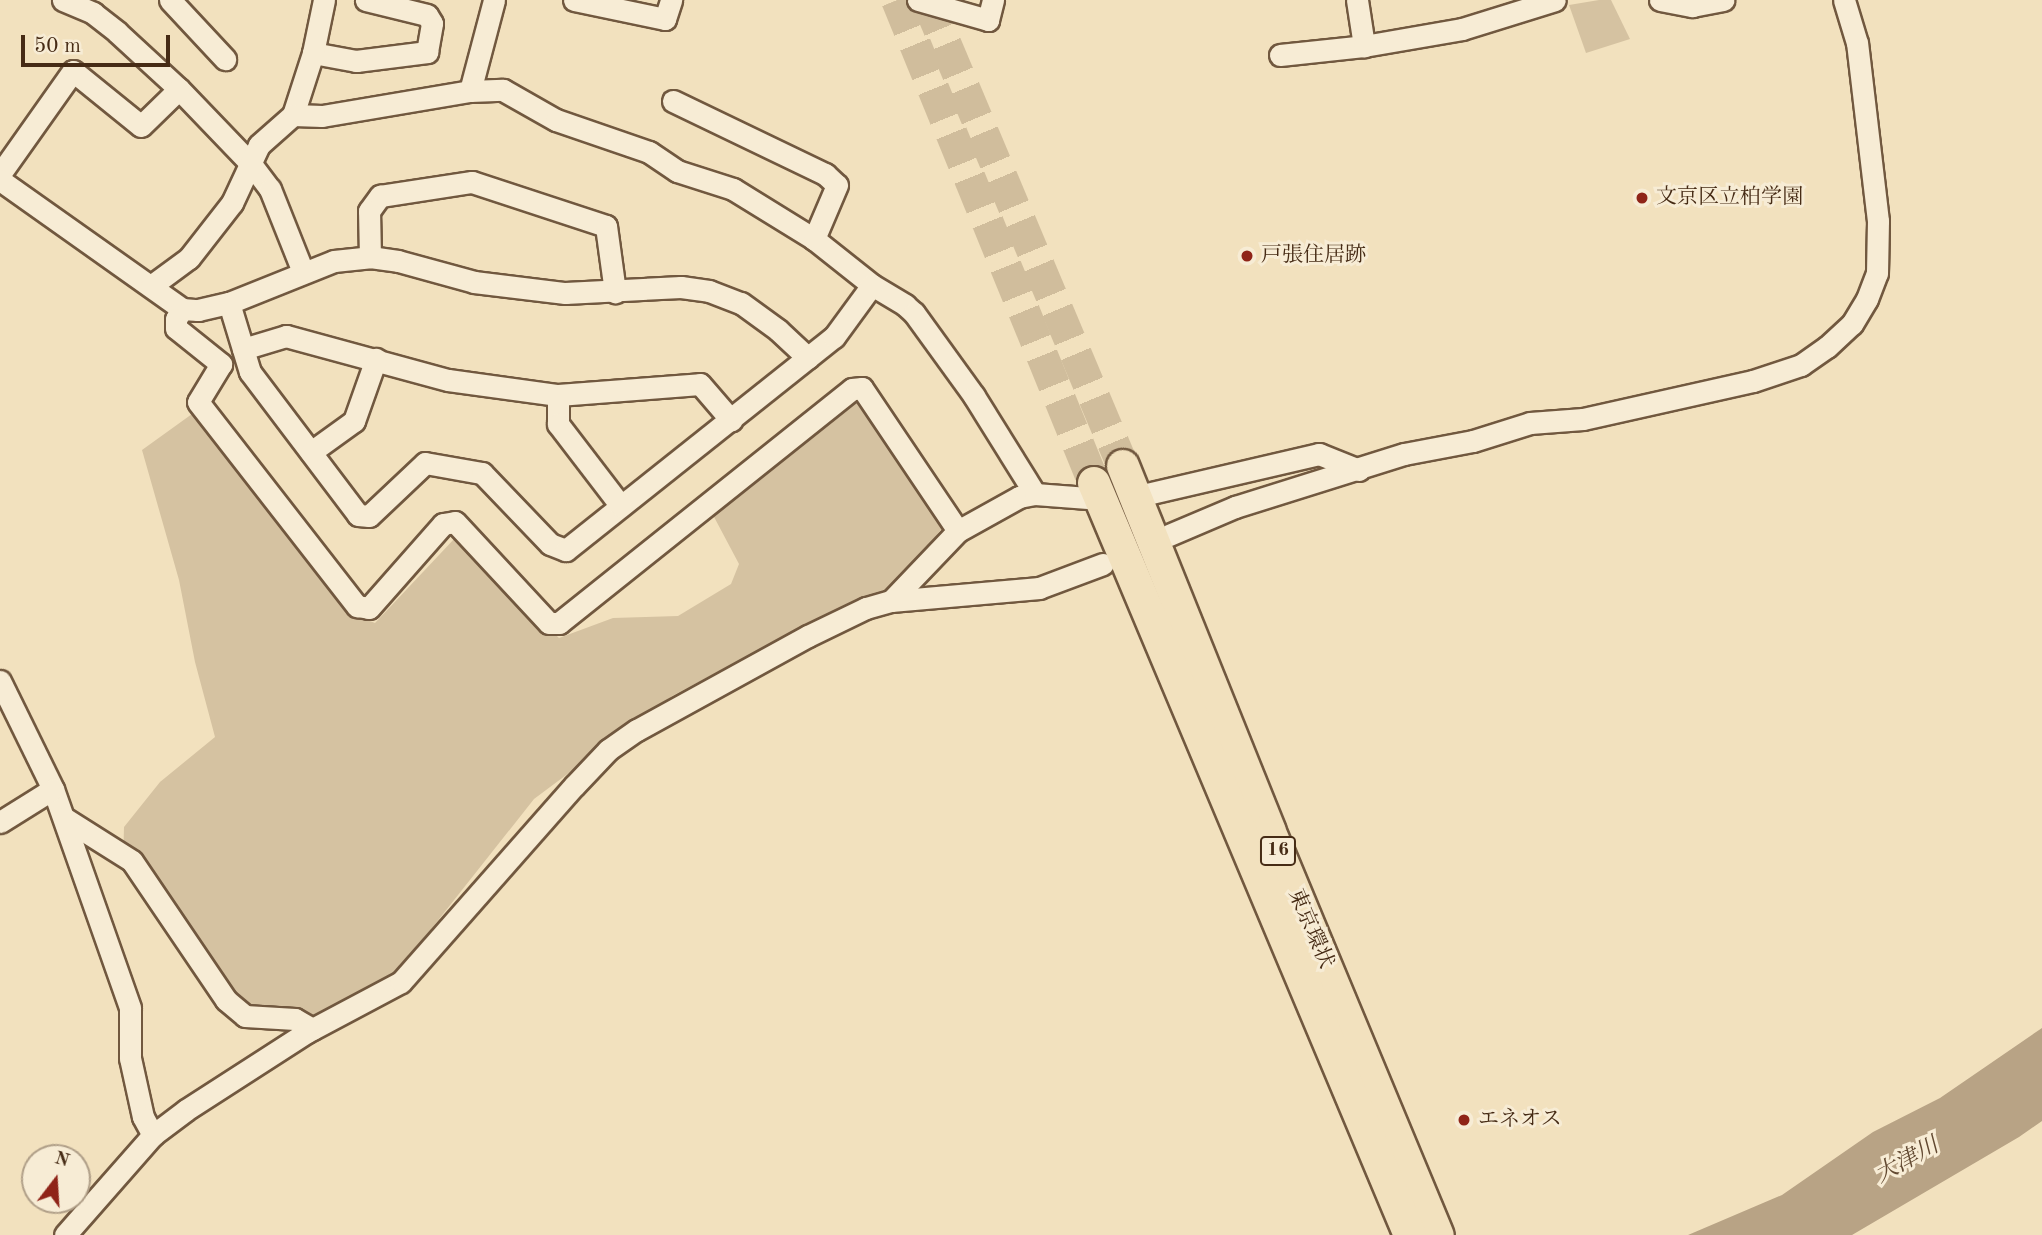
<!DOCTYPE html>
<html>
<head>
<meta charset="utf-8">
<style>
	body { margin:0 }
	#map { position:relative; width:2042px; height:1235px; overflow:hidden; background:#f2e1be; font-family:"Old Standard TT","Noto Serif JP",serif }
	div>[style] { position:absolute }
	[style*='--x'] { left:calc(var(--x)*1px); top:calc(var(--y)*1px); width:calc(var(--w)*1px); rotate:calc(var(--a)*1deg) }
	.green>* { inset:0; background:#d5c2a1 }
	.water>* { inset:0; background:#b8a385 }
	.highway-tunnel>* { height:32px; margin-top:-16px; transform-origin:0; background:repeating-linear-gradient(90deg,#d0bd9c 0 32px,transparent 0 48px) }
	.roads { filter:drop-shadow(2px 0 #71583f) drop-shadow(-2px 0 #71583f) drop-shadow(0 2px #71583f) drop-shadow(0 -2px #71583f) }
	.minor>* { height:21px; margin:-10.5px; padding:0 10.5px; transform-origin:10.5px; border-radius:10.5px; background:#f7ecd5 }
	.highway>* { height:32px; margin:-16px; padding:0 16px; transform-origin:16px; border-radius:16px; background:#f2e1be }
	.dots>* { width:19px; height:19px; translate:-50% -50%; box-sizing:border-box; border:4px solid #f7ecd5; border-radius:50% }
	span { translate:-50% -50%; white-space:nowrap; text-align:center; line-height:1.15; -webkit-text-stroke:6px #f7ecd5; paint-order:stroke }
	.shield-label span { padding:2px 5px; background:#f7ecd5; border:2px solid; border-radius:5px; -webkit-text-stroke-width:0 }
	.shield-label { font-size:19px; color:#462b15; font-weight:700 }
	.poi-label { font-size:21px; color:#462b15 }
	.left { translate:0 -50%; text-align:left }
	.street-label { font-size:21px; color:#462b15 }
	.water-label { font-size:23px; color:#624931; font-style:italic }
	.north { position:absolute; left:21px; top:1144px; width:70px; height:70px; box-sizing:border-box; background:#f7ecd5; border:2px solid #b09f88; border-radius:50%; rotate:17deg; font-size:19px; font-weight:700; line-height:28px; text-align:center; color:#462b15 }
	.north::after { content:''; display:block; margin:auto; width:24px; height:32px; background:#8f2418; clip-path:polygon(50% 0,100% 100%,50% 72%,0 100%) }
	.scale { position:absolute; left:21px; top:35px; width:149px; height:32px; box-sizing:border-box; border:4px solid #462b15; border-top:0; padding-left:9px; font-size:21px; line-height:24px; white-space:nowrap; color:#462b15; -webkit-text-stroke:5px #f7ecd5; paint-order:stroke }
</style>
</head>
<body>
<div id="map">
	<div class="green">
		<div style="clip-path:polygon(1599px 0,1611px 0,1630px 39px,1586px 53px,1569px 5px)"></div>
		<div style="clip-path:polygon(859px 401px,944px 526px,890px 590px,829px 613px,672px 696px,534px 799px,398px 971px,311px 1020px,253px 1010px,204px 977px,123px 865px,124px 827px,160px 782px,215px 737px,195px 662px,179px 580px,142px 450px,192px 414px,357px 616px,375px 623px,455px 538px,559px 638px,613px 618px,678px 616px,731px 584px,739px 564px,713px 515px)"></div>
	</div>
	<div class="water">
		<div style="clip-path:polygon(2042px 1028px,2042px 1121px,2019px 1137px,1852px 1235px,1688px 1235px,1782px 1195px,1873px 1132px,1940px 1098px)"></div>
	</div>
	<div class="highway-tunnel">
		<div style="--x:897;--y:0;--w:522;--a:67.81"></div>
		<div style="--x:927;--y:0;--w:506;--a:67.19"></div>
	</div>
	<div class="roads">
		<div class="minor">
			<div style="--x:63;--y:0;--w:33;--a:23"></div>
			<div style="--x:93;--y:13;--w:31;--a:38"></div>
			<div style="--x:117;--y:32;--w:84;--a:42.6"></div>
			<div style="--x:179;--y:89;--w:104;--a:46.2"></div>
			<div style="--x:251;--y:164;--w:31;--a:53"></div>
			<div style="--x:270;--y:189;--w:89;--a:68.3"></div>
			<div style="--x:170;--y:0;--w:81;--a:47"></div>
			<div style="--x:574;--y:0;--w:93;--a:11.8"></div>
			<div style="--x:665;--y:19;--w:20;--a:-72"></div>
			<div style="--x:918;--y:0;--w:73;--a:15.9"></div>
			<div style="--x:988;--y:20;--w:21;--a:-76"></div>
			<div style="--x:1357;--y:0;--w:47;--a:81.3"></div>
			<div style="--x:1660;--y:0;--w:33;--a:11"></div>
			<div style="--x:1692;--y:6;--w:32;--a:-11"></div>
			<div style="--x:313;--y:53;--w:44;--a:10.5"></div>
			<div style="--x:356;--y:61;--w:72;--a:-7.2"></div>
			<div style="--x:427;--y:52;--w:29;--a:-80"></div>
			<div style="--x:432;--y:23;--w:9;--a:-122"></div>
			<div style="--x:427;--y:15;--w:63;--a:-166.2"></div>
			<div style="--x:1280;--y:55;--w:84;--a:-6.1"></div>
			<div style="--x:1364;--y:46;--w:99;--a:-9.8"></div>
			<div style="--x:1462;--y:29;--w:97;--a:-17.3"></div>
			<div style="--x:470;--y:91;--w:94;--a:-75.2"></div>
			<div style="--x:673;--y:101;--w:169;--a:25.7"></div>
			<div style="--x:825;--y:174;--w:16;--a:43"></div>
			<div style="--x:837;--y:185;--w:59;--a:113.1"></div>
			<div style="--x:293;--y:115;--w:65;--a:-72.1"></div>
			<div style="--x:313;--y:53;--w:54;--a:-78.3"></div>
			<div style="--x:0;--y:174;--w:126;--a:-54.7"></div>
			<div style="--x:73;--y:71;--w:87;--a:39"></div>
			<div style="--x:141;--y:126;--w:53;--a:-44.2"></div>
			<div style="--x:0;--y:180;--w:223;--a:35.3"></div>
			<div style="--x:182;--y:309;--w:16;--a:4"></div>
			<div style="--x:198;--y:310;--w:32;--a:-13"></div>
			<div style="--x:229;--y:303;--w:113;--a:-21.8"></div>
			<div style="--x:334;--y:261;--w:36;--a:-6"></div>
			<div style="--x:370;--y:257;--w:28;--a:8"></div>
			<div style="--x:398;--y:261;--w:79;--a:15.4"></div>
			<div style="--x:474;--y:282;--w:92;--a:6.9"></div>
			<div style="--x:565;--y:293;--w:116;--a:-3"></div>
			<div style="--x:681;--y:287;--w:28;--a:8"></div>
			<div style="--x:709;--y:291;--w:34;--a:21"></div>
			<div style="--x:741;--y:303;--w:46;--a:36.1"></div>
			<div style="--x:778;--y:330;--w:41;--a:43"></div>
			<div style="--x:370;--y:257;--w:46;--a:-91.2"></div>
			<div style="--x:369;--y:211;--w:19;--a:-54"></div>
			<div style="--x:380;--y:196;--w:93;--a:-8.7"></div>
			<div style="--x:472;--y:182;--w:141;--a:18.2"></div>
			<div style="--x:606;--y:226;--w:67;--a:82.2"></div>
			<div style="--x:151;--y:286;--w:47;--a:-36.4"></div>
			<div style="--x:189;--y:258;--w:70;--a:-52"></div>
			<div style="--x:232;--y:203;--w:64;--a:-65"></div>
			<div style="--x:259;--y:145;--w:45;--a:-41.4"></div>
			<div style="--x:293;--y:115;--w:29;--a:2"></div>
			<div style="--x:322;--y:116;--w:150;--a:-9.6"></div>
			<div style="--x:470;--y:91;--w:33;--a:-2"></div>
			<div style="--x:503;--y:90;--w:61;--a:29.5"></div>
			<div style="--x:556;--y:120;--w:98;--a:19"></div>
			<div style="--x:649;--y:152;--w:34;--a:34"></div>
			<div style="--x:677;--y:171;--w:59;--a:17.8"></div>
			<div style="--x:733;--y:189;--w:95;--a:31.7"></div>
			<div style="--x:814;--y:239;--w:74;--a:38.4"></div>
			<div style="--x:872;--y:285;--w:39;--a:31"></div>
			<div style="--x:905;--y:305;--w:12;--a:42"></div>
			<div style="--x:914;--y:313;--w:102;--a:54.1"></div>
			<div style="--x:974;--y:396;--w:115;--a:58.1"></div>
			<div style="--x:229;--y:303;--w:72;--a:73.1"></div>
			<div style="--x:250;--y:372;--w:179;--a:52.9"></div>
			<div style="--x:358;--y:515;--w:11;--a:5"></div>
			<div style="--x:369;--y:516;--w:77;--a:-43.4"></div>
			<div style="--x:425;--y:463;--w:58;--a:10"></div>
			<div style="--x:482;--y:473;--w:98;--a:46.2"></div>
			<div style="--x:550;--y:544;--w:17;--a:21"></div>
			<div style="--x:566;--y:550;--w:342;--a:-38.5"></div>
			<div style="--x:834;--y:337;--w:64;--a:-53.8"></div>
			<div style="--x:182;--y:309;--w:12;--a:121"></div>
			<div style="--x:176;--y:319;--w:9;--a:90"></div>
			<div style="--x:176;--y:328;--w:58;--a:38.7"></div>
			<div style="--x:221;--y:364;--w:44;--a:121.2"></div>
			<div style="--x:198;--y:402;--w:259;--a:52.1"></div>
			<div style="--x:357;--y:606;--w:12;--a:9"></div>
			<div style="--x:369;--y:608;--w:112;--a:-48.6"></div>
			<div style="--x:443;--y:524;--w:12;--a:-9"></div>
			<div style="--x:455;--y:522;--w:138;--a:47.1"></div>
			<div style="--x:549;--y:623;--w:10;--a:0"></div>
			<div style="--x:559;--y:623;--w:375;--a:-38.6"></div>
			<div style="--x:852;--y:389;--w:10;--a:-6"></div>
			<div style="--x:862;--y:388;--w:172;--a:56.1"></div>
			<div style="--x:243;--y:349;--w:45;--a:-16.8"></div>
			<div style="--x:286;--y:336;--w:168;--a:15.2"></div>
			<div style="--x:448;--y:380;--w:111;--a:7.8"></div>
			<div style="--x:558;--y:395;--w:142;--a:-4.4"></div>
			<div style="--x:700;--y:384;--w:48;--a:49.3"></div>
			<div style="--x:558;--y:395;--w:29;--a:90"></div>
			<div style="--x:558;--y:424;--w:103;--a:52.5"></div>
			<div style="--x:311;--y:452;--w:53;--a:-35.8"></div>
			<div style="--x:354;--y:421;--w:66;--a:-70.5"></div>
			<div style="--x:1134;--y:497;--w:190;--a:-13.1"></div>
			<div style="--x:1319;--y:454;--w:43;--a:21.8"></div>
			<div style="--x:1169;--y:535;--w:72;--a:-23"></div>
			<div style="--x:1235;--y:507;--w:177;--a:-17.4"></div>
			<div style="--x:1404;--y:454;--w:70;--a:-10.7"></div>
			<div style="--x:1473;--y:441;--w:60;--a:-17.5"></div>
			<div style="--x:1530;--y:423;--w:53;--a:-4.3"></div>
			<div style="--x:1583;--y:419;--w:174;--a:-12.6"></div>
			<div style="--x:1753;--y:381;--w:51;--a:-18.4"></div>
			<div style="--x:1801;--y:365;--w:32;--a:-35"></div>
			<div style="--x:1827;--y:347;--w:34;--a:-43"></div>
			<div style="--x:1852;--y:324;--w:29;--a:-59"></div>
			<div style="--x:1867;--y:299;--w:28;--a:-69"></div>
			<div style="--x:1877;--y:273;--w:52;--a:-88.9"></div>
			<div style="--x:1878;--y:221;--w:179;--a:-96.7"></div>
			<div style="--x:1857;--y:43;--w:45;--a:-106.8"></div>
			<div style="--x:891;--y:601;--w:97;--a:-46.3"></div>
			<div style="--x:958;--y:531;--w:70;--a:-29.1"></div>
			<div style="--x:1019;--y:497;--w:16;--a:-11"></div>
			<div style="--x:1035;--y:494;--w:66;--a:4.3"></div>
			<div style="--x:0;--y:681;--w:120;--a:63.9"></div>
			<div style="--x:53;--y:789;--w:232;--a:70.6"></div>
			<div style="--x:130;--y:1008;--w:50;--a:90"></div>
			<div style="--x:130;--y:1058;--w:60;--a:77.6"></div>
			<div style="--x:143;--y:1117;--w:21;--a:61"></div>
			<div style="--x:64;--y:818;--w:80;--a:32.3"></div>
			<div style="--x:132;--y:861;--w:168;--a:55.9"></div>
			<div style="--x:226;--y:1000;--w:25;--a:40"></div>
			<div style="--x:245;--y:1016;--w:50;--a:3.4"></div>
			<div style="--x:295;--y:1019;--w:20;--a:30"></div>
			<div style="--x:0;--y:822;--w:62;--a:-31.9"></div>
			<div style="--x:65;--y:1235;--w:133;--a:-48.7"></div>
			<div style="--x:153;--y:1135;--w:41;--a:-37.1"></div>
			<div style="--x:186;--y:1110;--w:144;--a:-32.8"></div>
			<div style="--x:307;--y:1032;--w:106;--a:-28"></div>
			<div style="--x:401;--y:982;--w:261;--a:-48.6"></div>
			<div style="--x:574;--y:786;--w:50;--a:-46.6"></div>
			<div style="--x:608;--y:750;--w:35;--a:-35"></div>
			<div style="--x:637;--y:730;--w:195;--a:-28.8"></div>
			<div style="--x:808;--y:636;--w:64;--a:-25.8"></div>
			<div style="--x:866;--y:608;--w:26;--a:-16"></div>
			<div style="--x:891;--y:601;--w:149;--a:-5"></div>
			<div style="--x:1039;--y:588;--w:68;--a:-20.6"></div>
		</div>
		<div class="highway">
			<div style="--x:1123;--y:466;--w:392;--a:68.1"></div>
			<div style="--x:1269;--y:830;--w:439;--a:67.4"></div>
			<div style="--x:1094;--y:483;--w:816;--a:67.21"></div>
		</div>
	</div>
	<div class="dots">
		<div style="left:1642px;top:198px;background:#8f2418"></div>
		<div style="left:1247px;top:256px;background:#8f2418"></div>
		<div style="left:1464px;top:1120px;background:#8f2418"></div>
	</div>
	<div class="shield-label">
		<span style="left:1278px;top:851px">16</span>
	</div>
	<div class="poi-label">
		<span class="left" style="left:1656px;top:198px">文京区立柏学園</span>
		<span class="left" style="left:1261px;top:256px">戸張住居跡</span>
		<span class="left" style="left:1478px;top:1120px">エネオス</span>
	</div>
	<div class="street-label">
		<span style="left:1310px;top:929px;rotate:67deg">東京環状</span>
	</div>
	<div class="water-label">
		<span style="left:1907px;top:1161px;rotate:-29deg">大津川</span>
	</div>
	<div class="north">N</div>
	<div class="scale">50 m</div>
</div>
</body>
</html>
